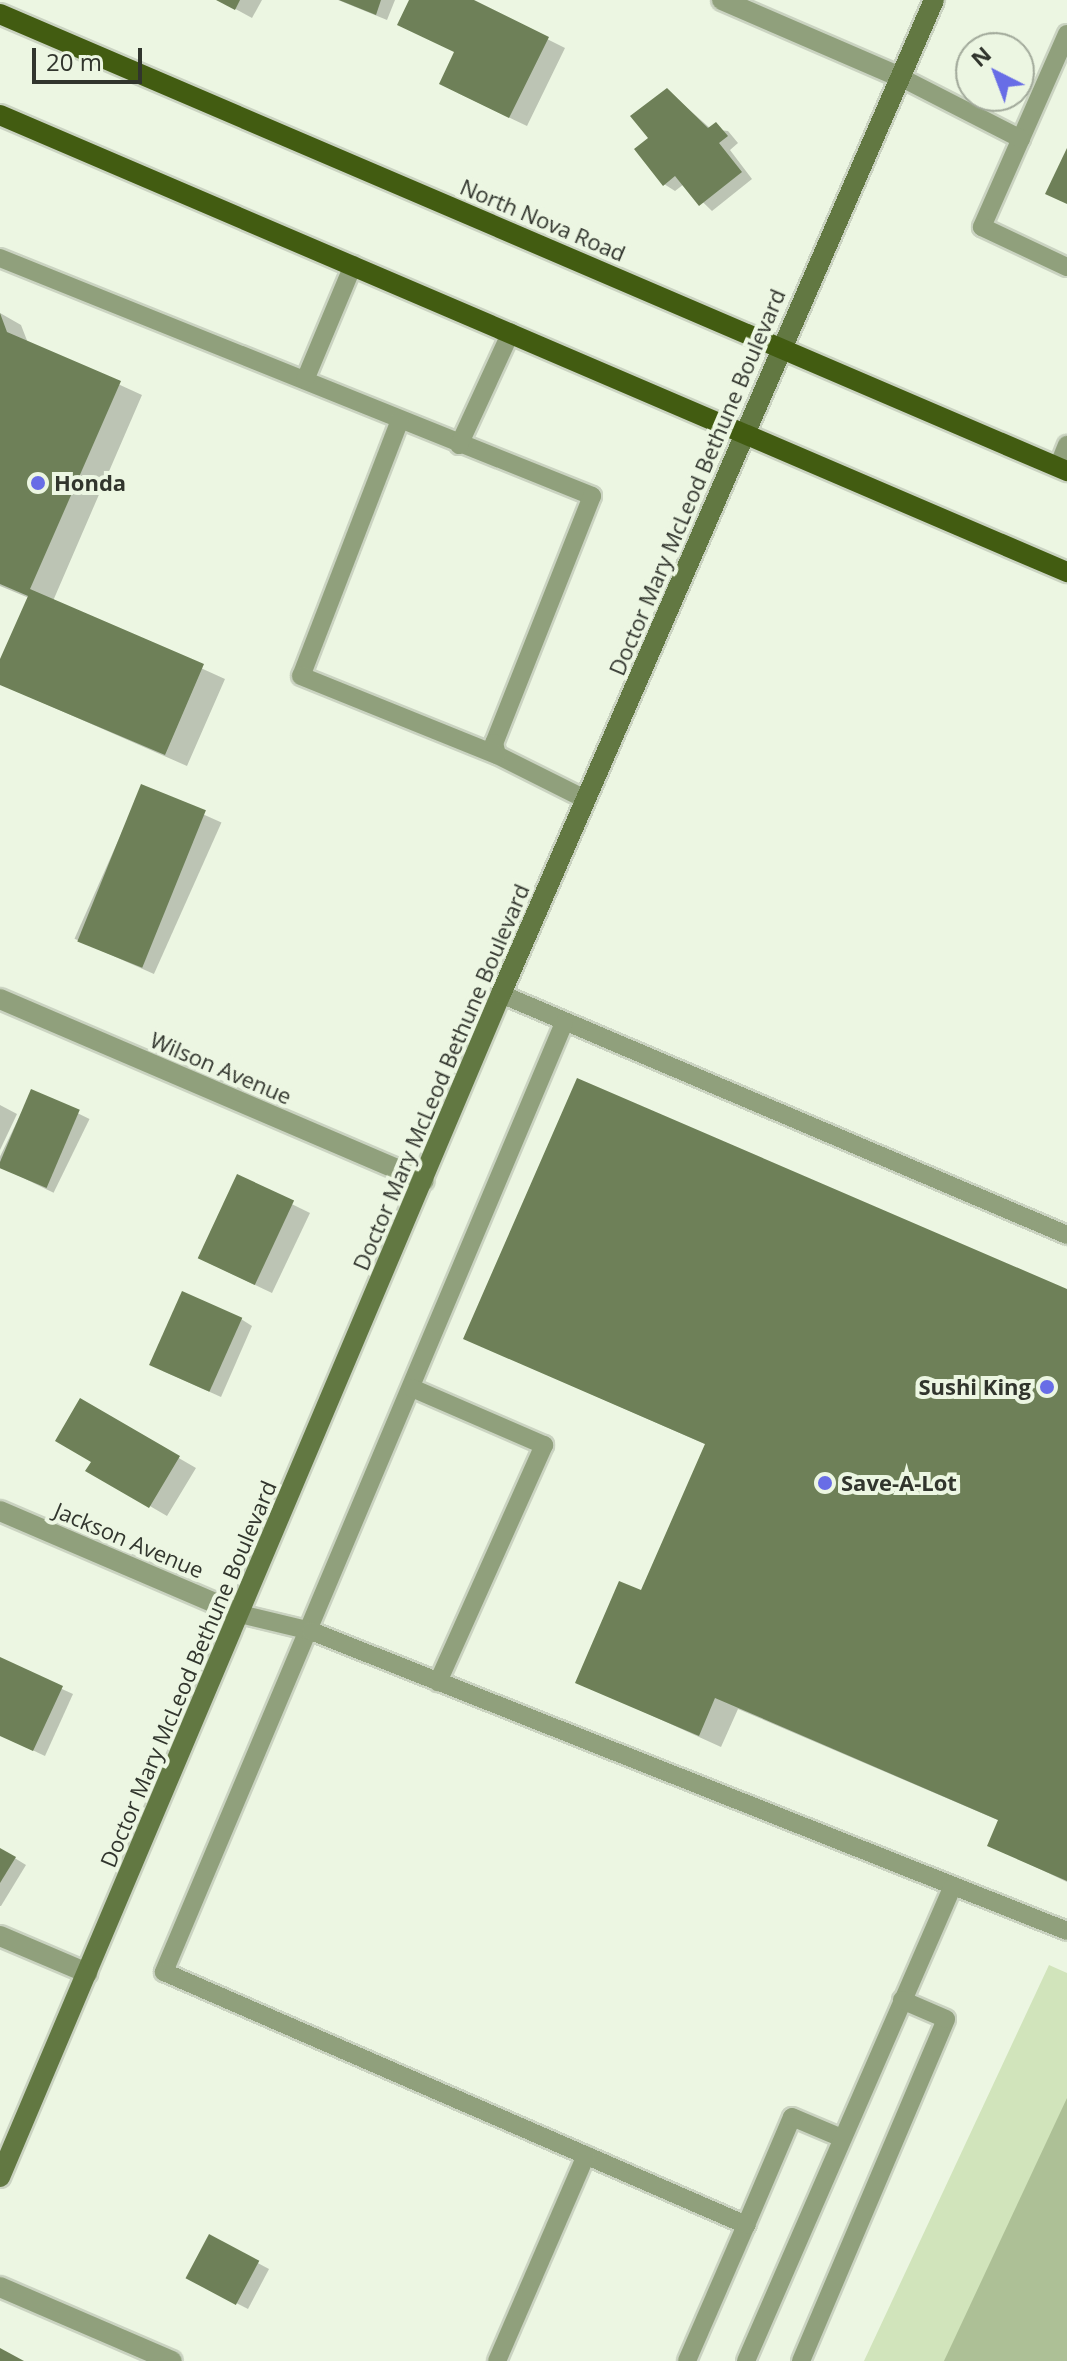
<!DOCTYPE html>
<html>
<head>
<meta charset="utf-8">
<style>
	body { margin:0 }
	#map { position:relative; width:1067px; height:2361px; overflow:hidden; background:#ecf6e2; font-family:"Open Sans",sans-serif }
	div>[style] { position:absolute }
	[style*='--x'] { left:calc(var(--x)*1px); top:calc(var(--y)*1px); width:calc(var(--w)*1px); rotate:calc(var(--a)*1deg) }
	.green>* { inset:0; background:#d1e4bb }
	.water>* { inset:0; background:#adc096 }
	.shadow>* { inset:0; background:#0003; transform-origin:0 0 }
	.building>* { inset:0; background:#6e8058; transform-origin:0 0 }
	.roads { filter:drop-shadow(2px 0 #cad3c1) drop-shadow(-2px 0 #cad3c1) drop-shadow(0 2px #cad3c1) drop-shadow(0 -2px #cad3c1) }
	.lane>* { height:18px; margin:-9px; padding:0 9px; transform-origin:9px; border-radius:9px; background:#90a07c }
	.street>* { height:20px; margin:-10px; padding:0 10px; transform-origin:10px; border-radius:10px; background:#90a07c }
	.secondary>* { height:20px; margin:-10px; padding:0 10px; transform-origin:10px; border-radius:10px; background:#627842 }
	.primary>* { height:20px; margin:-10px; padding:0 10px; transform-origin:10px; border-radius:10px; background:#425c11 }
	.dots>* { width:22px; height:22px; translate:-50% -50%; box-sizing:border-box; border:4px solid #ecf6e2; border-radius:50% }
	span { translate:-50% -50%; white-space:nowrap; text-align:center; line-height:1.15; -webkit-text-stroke:8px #ecf6e2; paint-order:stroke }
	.street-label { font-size:22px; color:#31352d }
	.poi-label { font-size:22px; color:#31352d; font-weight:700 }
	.left { translate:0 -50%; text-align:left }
	.right { translate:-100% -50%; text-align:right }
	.north { position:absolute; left:955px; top:32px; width:80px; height:80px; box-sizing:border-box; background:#ecf6e2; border:2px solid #a1a99a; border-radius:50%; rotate:318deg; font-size:22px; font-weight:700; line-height:32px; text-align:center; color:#31352d }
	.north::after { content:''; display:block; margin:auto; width:28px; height:36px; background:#686de6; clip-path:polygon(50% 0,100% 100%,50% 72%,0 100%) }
	.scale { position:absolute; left:32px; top:48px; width:110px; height:36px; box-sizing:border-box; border:4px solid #31352d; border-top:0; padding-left:10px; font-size:24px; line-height:28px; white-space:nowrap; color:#31352d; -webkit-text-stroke:6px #ecf6e2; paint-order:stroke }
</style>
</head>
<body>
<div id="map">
	<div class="green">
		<div style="clip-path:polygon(1049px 1965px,1067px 1973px,1067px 2361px,864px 2361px)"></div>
	</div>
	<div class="water">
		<div style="clip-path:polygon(1067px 2098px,1067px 2361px,944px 2361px)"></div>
	</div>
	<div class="shadow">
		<div style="clip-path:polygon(219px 0,262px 0,252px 18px)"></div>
		<div style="clip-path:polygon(338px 0,395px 0,387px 20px)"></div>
		<div style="clip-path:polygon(411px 0,469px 0,565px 48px,527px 126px,458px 93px,456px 53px)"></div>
		<div style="clip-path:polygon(667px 90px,711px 129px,728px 131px,738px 143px,730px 150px,752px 179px,712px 211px,684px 184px,675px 191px,664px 184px,651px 139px)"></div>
		<div style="clip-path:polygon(0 313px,21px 325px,28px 343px,142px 395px,53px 601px,225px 679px,187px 766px,0 684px,0 664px,29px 598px,0 586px)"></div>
		<div style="left:142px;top:787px;width:87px;height:166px;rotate:24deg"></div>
		<div style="left:32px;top:1091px;width:64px;height:82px;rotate:26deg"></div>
		<div style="clip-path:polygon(0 1105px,17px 1114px,0 1150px)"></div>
		<div style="clip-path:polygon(237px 1177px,310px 1213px,272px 1293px,209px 1263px)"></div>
		<div style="clip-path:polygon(1067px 1291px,1067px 1882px,989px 1845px,1000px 1821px,738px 1709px,721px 1747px,578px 1682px,642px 1593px,707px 1445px,466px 1339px)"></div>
		<div style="clip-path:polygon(241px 1319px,252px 1326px,221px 1397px,163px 1371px)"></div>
		<div style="clip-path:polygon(80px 1401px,196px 1468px,167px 1516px,88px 1470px,93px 1461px)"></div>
		<div style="clip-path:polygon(0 1661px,73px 1694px,45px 1756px,0 1735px)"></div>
		<div style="clip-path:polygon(0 1849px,26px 1865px,1px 1906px,0 1906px)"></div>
		<div style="clip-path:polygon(209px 2237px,269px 2269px,248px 2309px,199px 2284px)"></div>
	</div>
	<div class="building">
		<div style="clip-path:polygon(216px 0,240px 0,235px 10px)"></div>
		<div style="clip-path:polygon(339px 0,381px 0,376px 15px)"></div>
		<div style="clip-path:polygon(409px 0,474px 0,549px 37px,509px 118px,439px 84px,454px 52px,397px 25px)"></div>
		<div style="clip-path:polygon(667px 88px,708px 128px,716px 122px,728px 136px,719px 143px,742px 172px,699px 206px,675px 176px,663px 186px,634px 149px,648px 138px,630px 116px)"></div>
		<div style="clip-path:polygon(1067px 148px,1067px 204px,1045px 194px)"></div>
		<div style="clip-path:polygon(0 313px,7px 332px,121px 381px,30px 589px,204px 664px,165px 755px,0 685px,0 659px,28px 596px,0 584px)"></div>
		<div style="left:141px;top:784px;width:70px;height:170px;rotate:22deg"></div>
		<div style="clip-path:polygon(577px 1078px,1067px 1289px,1067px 1881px,987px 1846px,998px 1820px,715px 1698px,699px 1736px,575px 1683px,619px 1581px,641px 1590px,705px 1444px,463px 1339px)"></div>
		<div style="left:31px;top:1089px;width:53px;height:85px;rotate:23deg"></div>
		<div style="left:237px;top:1174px;width:63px;height:93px;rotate:25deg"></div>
		<div style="left:182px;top:1291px;width:66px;height:81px;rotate:24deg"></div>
		<div style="clip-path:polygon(80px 1398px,180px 1456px,149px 1508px,85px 1471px,91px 1462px,55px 1441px)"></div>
		<div style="clip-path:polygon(0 1657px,63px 1686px,33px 1751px,0 1736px)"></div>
		<div style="clip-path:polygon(0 1848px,16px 1857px,0 1883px)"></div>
		<div style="left:209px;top:2234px;width:57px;height:50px;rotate:28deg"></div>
		<div style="clip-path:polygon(0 2348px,24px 2361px,0 2361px)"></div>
	</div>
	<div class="roads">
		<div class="lane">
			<div style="--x:1067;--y:34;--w:211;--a:113.8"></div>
			<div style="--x:982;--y:227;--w:94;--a:25.2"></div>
			<div style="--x:900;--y:77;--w:136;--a:27.1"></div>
			<div style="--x:0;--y:258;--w:638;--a:21.9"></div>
			<div style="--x:592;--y:496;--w:266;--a:111.6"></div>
			<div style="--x:494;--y:743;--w:12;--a:76"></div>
			<div style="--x:497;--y:755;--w:98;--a:26.6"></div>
			<div style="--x:305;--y:380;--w:125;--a:-67.3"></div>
			<div style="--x:400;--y:420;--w:274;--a:111.1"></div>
			<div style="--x:301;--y:676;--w:211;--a:22"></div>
			<div style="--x:459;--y:445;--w:124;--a:-65.3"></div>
			<div style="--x:1058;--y:467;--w:24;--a:-68"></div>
			<div style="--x:501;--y:994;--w:615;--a:23.06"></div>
			<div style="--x:564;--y:1023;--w:1030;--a:112.86"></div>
			<div style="--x:164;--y:1972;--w:635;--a:23.49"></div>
			<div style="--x:746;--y:2225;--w:148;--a:113.5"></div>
			<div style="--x:412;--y:1388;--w:144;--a:23.4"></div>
			<div style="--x:544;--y:1445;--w:260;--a:114.1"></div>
			<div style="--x:240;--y:1614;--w:73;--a:13.5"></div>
			<div style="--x:311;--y:1631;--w:813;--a:21.64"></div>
			<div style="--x:746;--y:2225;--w:117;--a:-66.9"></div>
			<div style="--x:792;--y:2117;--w:54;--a:22.8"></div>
			<div style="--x:497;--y:2361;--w:224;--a:-66.6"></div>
			<div style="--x:746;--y:2361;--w:516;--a:-66.47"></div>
			<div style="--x:801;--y:2361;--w:371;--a:-67"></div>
			<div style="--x:946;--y:2019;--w:48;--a:-156.6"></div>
		</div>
		<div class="street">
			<div style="--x:722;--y:0;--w:194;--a:23.4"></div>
			<div style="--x:0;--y:999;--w:461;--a:23.2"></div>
			<div style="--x:0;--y:1511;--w:261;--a:23.2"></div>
			<div style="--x:0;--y:1936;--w:95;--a:23"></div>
			<div style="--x:0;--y:2287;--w:187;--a:23.3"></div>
		</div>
		<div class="secondary">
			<div style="--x:0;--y:2177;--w:1285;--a:-67.05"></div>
			<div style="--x:501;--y:994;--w:1084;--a:-66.46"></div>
		</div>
		<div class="primary">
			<div style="--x:0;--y:14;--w:1161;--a:23.19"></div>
			<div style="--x:0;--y:115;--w:1161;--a:23.19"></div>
		</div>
	</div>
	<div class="dots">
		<div style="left:38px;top:483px;background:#686de6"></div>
		<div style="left:1047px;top:1387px;background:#686de6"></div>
		<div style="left:825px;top:1483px;background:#686de6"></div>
	</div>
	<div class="street-label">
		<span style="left:543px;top:220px;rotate:23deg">North Nova Road</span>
		<span style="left:697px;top:482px;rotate:-67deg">Doctor Mary McLeod Bethune Boulevard</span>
		<span style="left:221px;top:1068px;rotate:23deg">Wilson Avenue</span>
		<span style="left:441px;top:1077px;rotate:-67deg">Doctor Mary McLeod Bethune Boulevard</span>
		<span style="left:129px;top:1540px;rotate:23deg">Jackson Avenue</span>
		<span style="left:188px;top:1674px;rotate:-67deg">Doctor Mary McLeod Bethune Boulevard</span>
	</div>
	<div class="poi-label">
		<span class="left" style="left:54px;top:483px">Honda</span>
		<span class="right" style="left:1031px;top:1387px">Sushi King</span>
		<span class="left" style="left:841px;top:1483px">Save-A-Lot</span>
	</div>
	<div class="north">N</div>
	<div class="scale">20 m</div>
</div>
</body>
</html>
